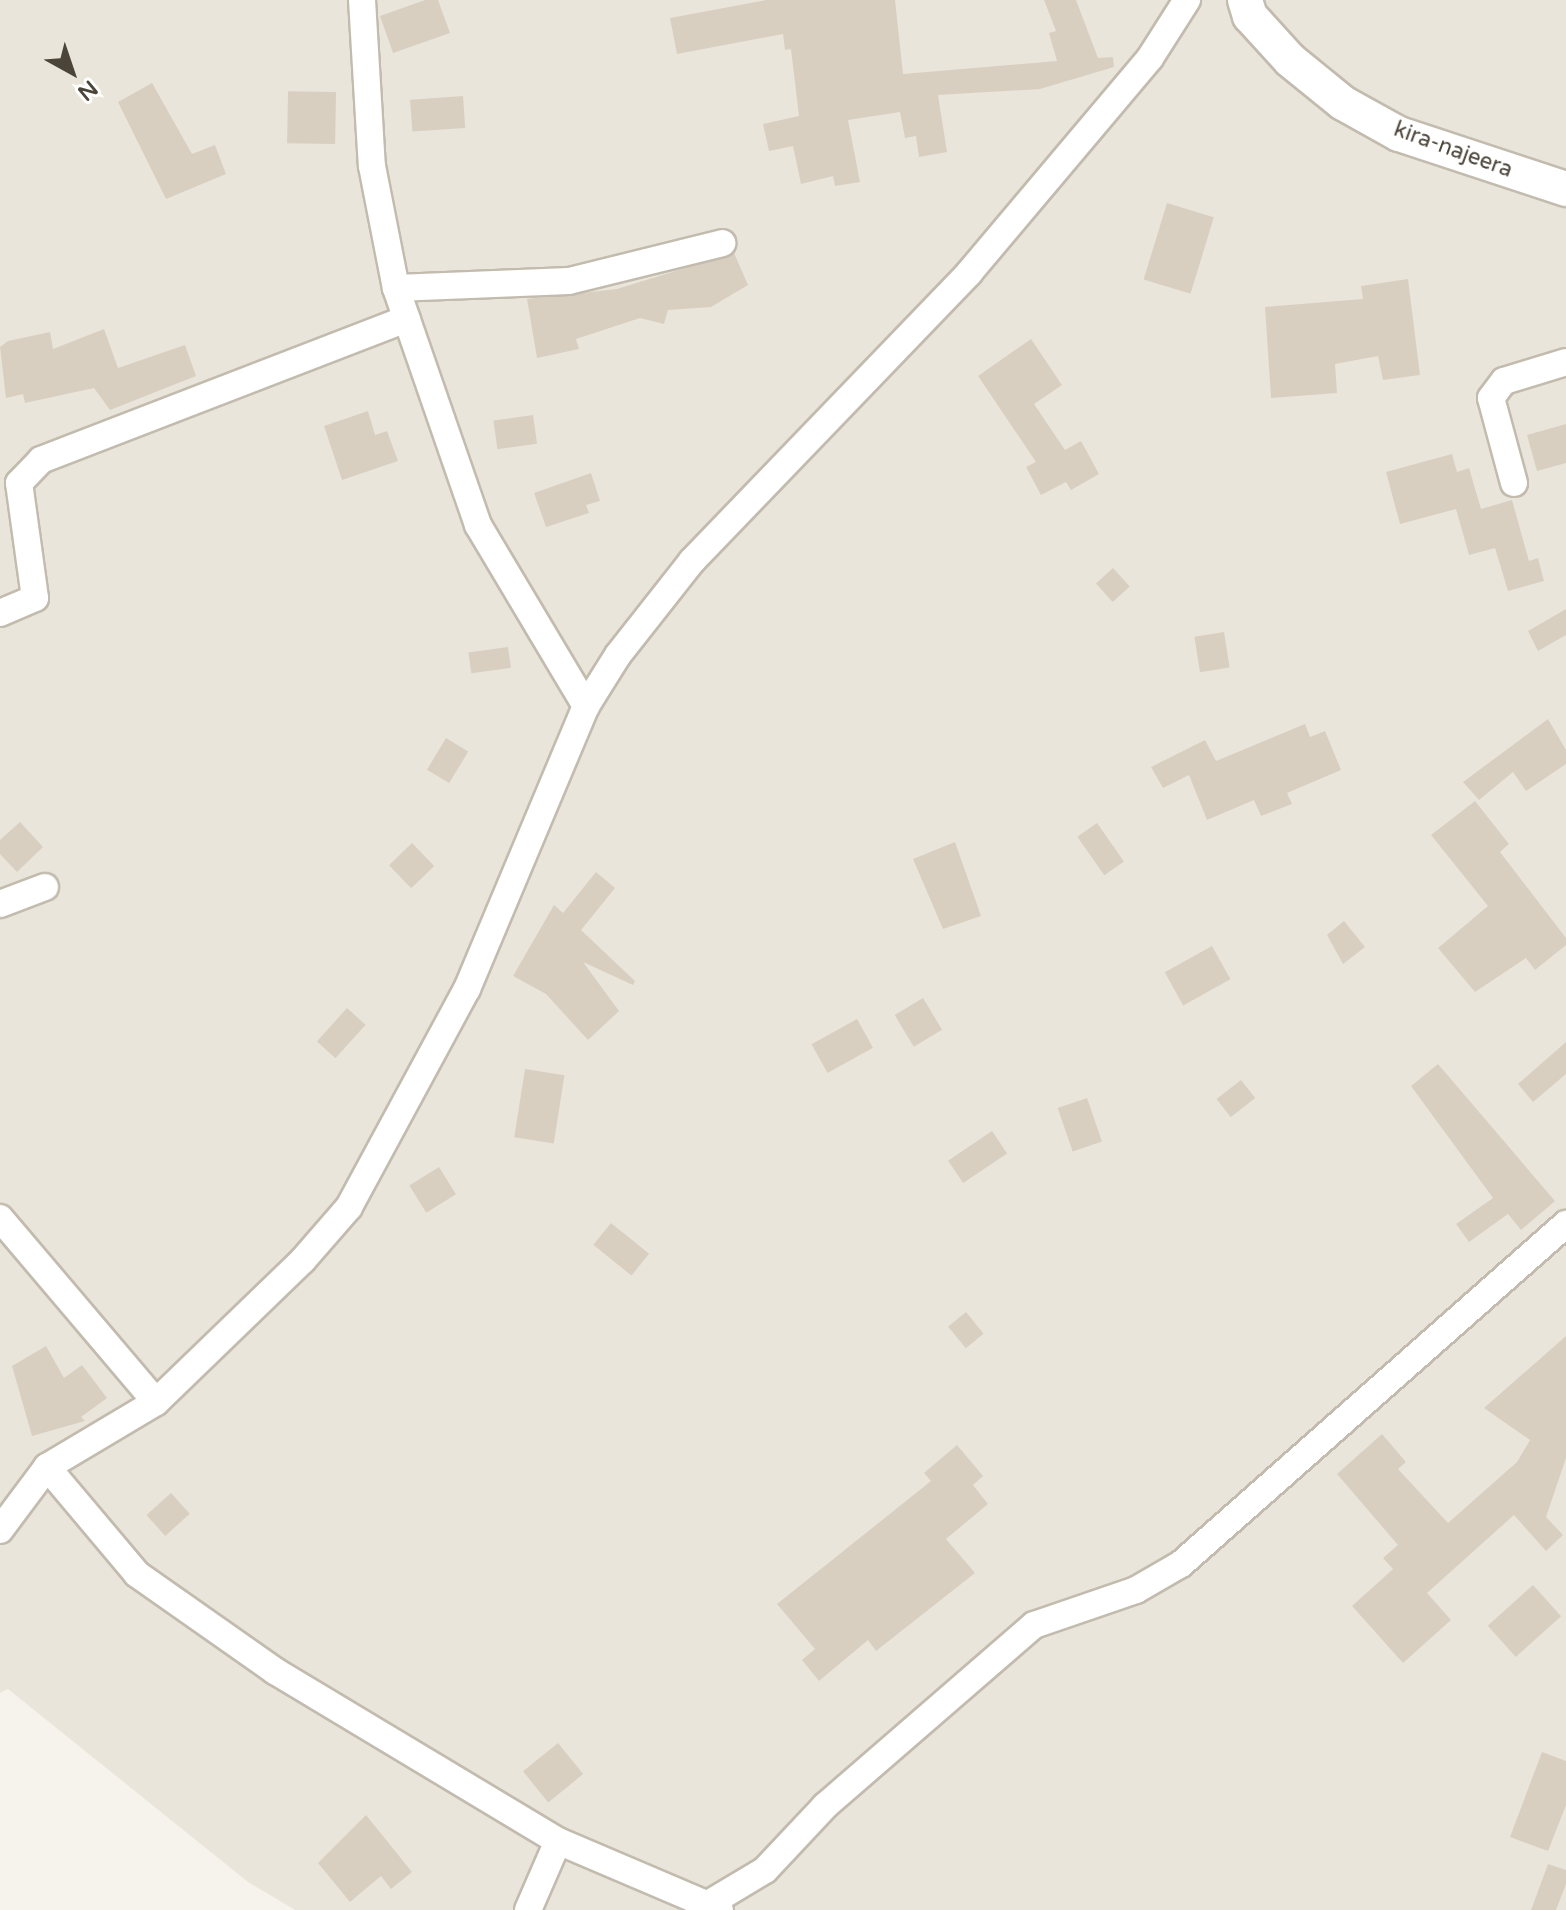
<!DOCTYPE html>
<html>
<head>
<meta charset="utf-8">
<style>
	body { margin:0 }
	#map { position:relative; width:1566px; height:1910px; overflow:hidden; background:#f6f3ec; font-family:"Varela Round",sans-serif }
	div>[style] { position:absolute }
	[style*='--x'] { left:calc(var(--x)*1px); top:calc(var(--y)*1px); width:calc(var(--w)*1px); rotate:calc(var(--a)*1deg) }
	.residential>* { inset:0; background:#eae5da }
	.building>* { inset:0; background:#d8cfc1; transform-origin:0 0 }
	.roads { filter:drop-shadow(2px 0 #c2bbae) drop-shadow(-2px 0 #c2bbae) drop-shadow(0 2px #c2bbae) drop-shadow(0 -2px #c2bbae) }
	.minor>* { height:26px; margin:-13px; padding:0 13px; transform-origin:13px; border-radius:13px; background:#fff }
	.tertiary>* { height:34px; margin:-17px; padding:0 17px; transform-origin:17px; border-radius:17px; background:#fff }
	span { translate:-50% -50%; white-space:nowrap; text-align:center; line-height:1.15; -webkit-text-stroke:7px #fff; paint-order:stroke }
	.street-label { font-size:22px; color:#4b4439 }
	.north { position:absolute; left:32px; top:32px; width:80px; height:80px; -webkit-text-stroke:6px #fff; paint-order:stroke; rotate:140deg; font-size:22px; font-weight:700; line-height:32px; text-align:center; color:#4b4439 }
	.north::after { content:''; display:block; margin:auto; width:28px; height:36px; background:#4b4439; clip-path:polygon(50% 0,100% 100%,50% 72%,0 100%) }
</style>
</head>
<body>
<div id="map">
	<div class="residential">
		<div style="clip-path:polygon(0 0,1566px 0,1566px 1910px,295px 1910px,248px 1882px,8px 1689px,0 1693px)"></div>
	</div>
	<div class="building">
		<div style="clip-path:polygon(425px 0,438px 0,450px 33px,393px 53px,380px 16px)"></div>
		<div style="clip-path:polygon(766px 0,895px 0,903px 74px,1057px 61px,1049px 33px,1056px 31px,1044px 0,1076px 0,1098px 58px,1113px 57px,1114px 67px,1040px 89px,938px 95px,947px 152px,919px 157px,916px 136px,905px 138px,900px 112px,848px 120px,860px 182px,835px 186px,833px 176px,801px 184px,793px 146px,769px 151px,763px 124px,799px 116px,791px 49px,785px 50px,783px 34px,677px 54px,670px 18px)"></div>
		<div style="clip-path:polygon(152px 83px,192px 154px,215px 145px,226px 174px,166px 199px,118px 102px)"></div>
		<div style="left:336px;top:92px;width:52px;height:48px;rotate:91deg"></div>
		<div style="left:463px;top:96px;width:32px;height:53px;rotate:86deg"></div>
		<div style="left:1167px;top:203px;width:49px;height:80px;rotate:17deg"></div>
		<div style="clip-path:polygon(734px 253px,748px 285px,711px 307px,668px 310px,664px 324px,640px 318px,576px 339px,579px 349px,537px 358px,527px 299px,617px 289px)"></div>
		<div style="clip-path:polygon(1408px 279px,1420px 375px,1383px 380px,1378px 356px,1335px 364px,1337px 393px,1271px 398px,1265px 307px,1363px 299px,1361px 286px)"></div>
		<div style="clip-path:polygon(104px 329px,118px 368px,185px 345px,196px 376px,110px 410px,94px 388px,25px 403px,23px 394px,6px 398px,0 347px,8px 341px,50px 332px,53px 349px)"></div>
		<div style="clip-path:polygon(1031px 339px,1062px 385px,1034px 404px,1065px 450px,1081px 441px,1099px 474px,1071px 490px,1066px 482px,1041px 495px,1026px 467px,1036px 462px,978px 376px)"></div>
		<div style="clip-path:polygon(368px 411px,375px 435px,387px 431px,398px 461px,342px 480px,324px 426px)"></div>
		<div style="left:533px;top:415px;width:29px;height:40px;rotate:82deg"></div>
		<div style="clip-path:polygon(1566px 424px,1566px 463px,1537px 471px,1527px 435px)"></div>
		<div style="clip-path:polygon(1452px 454px,1457px 472px,1469px 468px,1481px 509px,1512px 500px,1529px 561px,1538px 558px,1544px 581px,1508px 591px,1495px 548px,1469px 555px,1456px 509px,1400px 524px,1386px 472px)"></div>
		<div style="clip-path:polygon(591px 473px,600px 501px,586px 505px,589px 513px,546px 527px,534px 493px)"></div>
		<div style="left:1113px;top:568px;width:25px;height:23px;rotate:48deg"></div>
		<div style="clip-path:polygon(1566px 609px,1566px 635px,1538px 651px,1528px 631px)"></div>
		<div style="left:1224px;top:632px;width:36px;height:30px;rotate:81deg"></div>
		<div style="left:508px;top:647px;width:21px;height:40px;rotate:82deg"></div>
		<div style="clip-path:polygon(1548px 719px,1566px 750px,1566px 764px,1526px 791px,1513px 772px,1479px 800px,1463px 782px)"></div>
		<div style="clip-path:polygon(1305px 724px,1310px 737px,1325px 731px,1341px 770px,1287px 793px,1292px 804px,1261px 816px,1254px 800px,1207px 820px,1189px 775px,1163px 788px,1151px 767px,1205px 740px,1216px 761px)"></div>
		<div style="left:446px;top:738px;width:26px;height:37px;rotate:31deg"></div>
		<div style="clip-path:polygon(1475px 801px,1509px 844px,1500px 852px,1566px 938px,1566px 945px,1535px 970px,1526px 958px,1475px 992px,1438px 948px,1488px 906px,1431px 835px)"></div>
		<div style="clip-path:polygon(20px 822px,43px 847px,17px 872px,0 854px,0 840px)"></div>
		<div style="left:1097px;top:823px;width:47px;height:24px;rotate:55deg"></div>
		<div style="clip-path:polygon(955px 842px,981px 916px,943px 929px,913px 859px)"></div>
		<div style="left:412px;top:843px;width:32px;height:32px;rotate:46deg"></div>
		<div style="clip-path:polygon(596px 872px,615px 888px,581px 930px,635px 981px,633px 985px,583px 962px,619px 1011px,588px 1040px,546px 994px,513px 976px,554px 905px,563px 913px)"></div>
		<div style="clip-path:polygon(1344px 921px,1365px 947px,1343px 964px,1327px 935px)"></div>
		<div style="left:1212px;top:946px;width:38px;height:54px;rotate:61deg"></div>
		<div style="left:923px;top:998px;width:37px;height:33px;rotate:59deg"></div>
		<div style="left:347px;top:1008px;width:25px;height:45px;rotate:42deg"></div>
		<div style="left:857px;top:1019px;width:33px;height:52px;rotate:61deg"></div>
		<div style="clip-path:polygon(1566px 1042px,1566px 1074px,1533px 1102px,1518px 1084px)"></div>
		<div style="clip-path:polygon(1438px 1064px,1555px 1201px,1521px 1230px,1508px 1214px,1469px 1242px,1456px 1224px,1493px 1198px,1411px 1086px)"></div>
		<div style="left:525px;top:1069px;width:40px;height:69px;rotate:9deg"></div>
		<div style="left:1241px;top:1080px;width:23px;height:31px;rotate:52deg"></div>
		<div style="left:1087px;top:1098px;width:46px;height:31px;rotate:71deg"></div>
		<div style="left:992px;top:1131px;width:27px;height:53px;rotate:56deg"></div>
		<div style="left:439px;top:1167px;width:32px;height:35px;rotate:58deg"></div>
		<div style="left:611px;top:1223px;width:49px;height:28px;rotate:39deg"></div>
		<div style="left:966px;top:1312px;width:28px;height:23px;rotate:51deg"></div>
		<div style="clip-path:polygon(1566px 1336px,1566px 1458px,1546px 1517px,1563px 1535px,1546px 1551px,1514px 1515px,1427px 1593px,1451px 1620px,1403px 1663px,1352px 1606px,1393px 1569px,1383px 1558px,1398px 1545px,1337px 1474px,1382px 1434px,1406px 1462px,1398px 1469px,1448px 1523px,1517px 1462px,1530px 1440px,1484px 1408px)"></div>
		<div style="clip-path:polygon(46px 1346px,64px 1378px,82px 1365px,107px 1398px,81px 1417px,85px 1421px,32px 1436px,12px 1366px)"></div>
		<div style="clip-path:polygon(957px 1445px,983px 1476px,973px 1485px,988px 1504px,946px 1539px,975px 1573px,876px 1651px,868px 1640px,819px 1681px,802px 1660px,815px 1649px,777px 1604px,931px 1481px,924px 1473px)"></div>
		<div style="left:171px;top:1493px;width:28px;height:33px;rotate:48deg"></div>
		<div style="left:1533px;top:1585px;width:42px;height:61px;rotate:48deg"></div>
		<div style="left:558px;top:1743px;width:40px;height:45px;rotate:51deg"></div>
		<div style="clip-path:polygon(1542px 1752px,1566px 1761px,1566px 1805px,1548px 1851px,1510px 1837px)"></div>
		<div style="clip-path:polygon(366px 1815px,412px 1872px,391px 1889px,381px 1876px,350px 1902px,318px 1863px)"></div>
		<div style="clip-path:polygon(1548px 1864px,1566px 1870px,1566px 1884px,1556px 1910px,1531px 1910px)"></div>
	</div>
	<div class="roads">
		<div class="minor">
			<div style="--x:362;--y:0;--w:166;--a:86.6"></div>
			<div style="--x:372;--y:166;--w:124;--a:78.9"></div>
			<div style="--x:396;--y:288;--w:251;--a:70.9"></div>
			<div style="--x:478;--y:525;--w:211;--a:59.2"></div>
			<div style="--x:396;--y:288;--w:173;--a:-2.3"></div>
			<div style="--x:569;--y:281;--w:158;--a:-13.9"></div>
			<div style="--x:1514;--y:483;--w:88;--a:-105.1"></div>
			<div style="--x:1491;--y:398;--w:21;--a:-53"></div>
			<div style="--x:1504;--y:381;--w:65;--a:-17"></div>
			<div style="--x:0;--y:613;--w:38;--a:-23"></div>
			<div style="--x:35;--y:598;--w:116;--a:-97.9"></div>
			<div style="--x:19;--y:483;--w:32;--a:-46"></div>
			<div style="--x:41;--y:460;--w:392;--a:-21.1"></div>
			<div style="--x:0;--y:904;--w:48;--a:-20.7"></div>
			<div style="--x:0;--y:1218;--w:241;--a:49.7"></div>
			<div style="--x:47;--y:1467;--w:140;--a:49.9"></div>
			<div style="--x:137;--y:1574;--w:169;--a:35.1"></div>
			<div style="--x:275;--y:1671;--w:330;--a:31"></div>
			<div style="--x:558;--y:1841;--w:176;--a:23.1"></div>
			<div style="--x:0;--y:1530;--w:79;--a:-53.3"></div>
			<div style="--x:47;--y:1467;--w:127;--a:-30.8"></div>
			<div style="--x:156;--y:1402;--w:204;--a:-44"></div>
			<div style="--x:303;--y:1260;--w:70;--a:-49"></div>
			<div style="--x:349;--y:1207;--w:248;--a:-61.6"></div>
			<div style="--x:467;--y:989;--w:307;--a:-67.2"></div>
			<div style="--x:586;--y:706;--w:60;--a:-57.9"></div>
			<div style="--x:618;--y:655;--w:120;--a:-51.8"></div>
			<div style="--x:692;--y:561;--w:400;--a:-46.1"></div>
			<div style="--x:969;--y:273;--w:281;--a:-49.9"></div>
			<div style="--x:1150;--y:58;--w:69;--a:-57.5"></div>
			<div style="--x:710;--y:1903;--w:64;--a:-31"></div>
			<div style="--x:765;--y:1870;--w:88;--a:-46.8"></div>
			<div style="--x:825;--y:1806;--w:276;--a:-40.9"></div>
			<div style="--x:1034;--y:1625;--w:108;--a:-18.9"></div>
			<div style="--x:1136;--y:1590;--w:52;--a:-30"></div>
			<div style="--x:1181;--y:1564;--w:514;--a:-41.45"></div>
			<div style="--x:528;--y:1910;--w:75;--a:-66.5"></div>
		</div>
		<div class="tertiary">
			<div style="--x:1245;--y:0;--w:17;--a:73"></div>
			<div style="--x:1250;--y:16;--w:59;--a:47.7"></div>
			<div style="--x:1290;--y:60;--w:68;--a:39.1"></div>
			<div style="--x:1343;--y:103;--w:64;--a:29"></div>
			<div style="--x:1399;--y:134;--w:176;--a:18.2"></div>
		</div>
	</div>
	<div class="street-label">
		<span style="left:1453px;top:150px;rotate:20deg">kira-najeera</span>
	</div>
	<div class="north">N</div>
</div>
</body>
</html>
